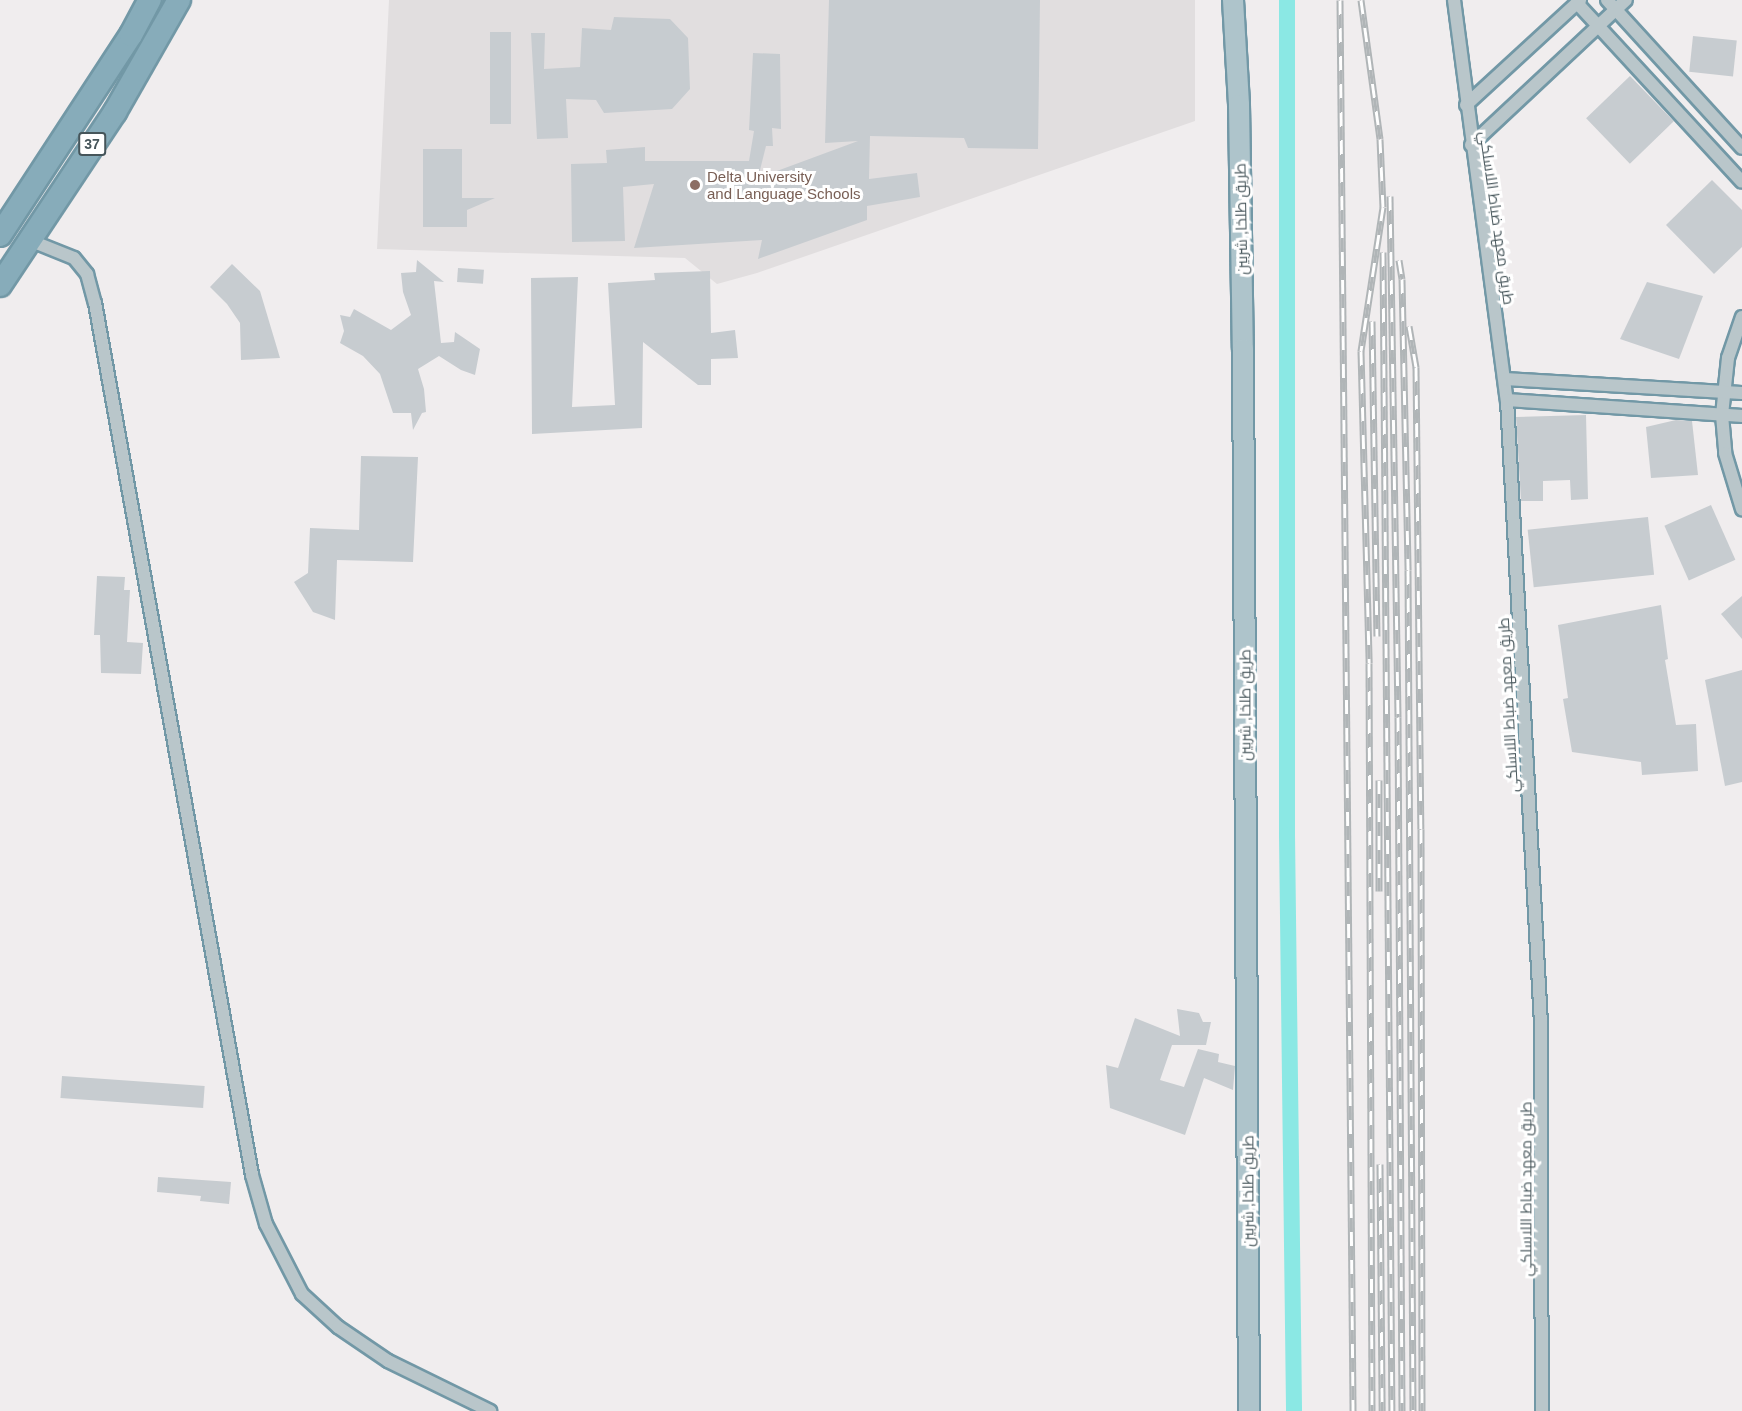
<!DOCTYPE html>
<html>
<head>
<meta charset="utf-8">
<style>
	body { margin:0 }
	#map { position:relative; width:1742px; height:1411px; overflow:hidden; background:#f0edee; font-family:Arial,Cairo,sans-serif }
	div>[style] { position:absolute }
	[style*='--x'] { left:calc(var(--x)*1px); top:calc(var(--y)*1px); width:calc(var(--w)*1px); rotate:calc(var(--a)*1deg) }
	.education>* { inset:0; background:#e1dedf }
	.canal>* { height:16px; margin:-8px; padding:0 8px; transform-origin:8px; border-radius:8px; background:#8be8e4 }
	.building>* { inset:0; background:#c7ccd0; transform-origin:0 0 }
	.roads { filter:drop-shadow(2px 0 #7298a6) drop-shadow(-2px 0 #7298a6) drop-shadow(0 2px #7298a6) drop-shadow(0 -2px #7298a6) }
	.street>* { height:12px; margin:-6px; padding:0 6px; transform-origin:6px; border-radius:6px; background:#b9c6ca }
	.primary>* { height:20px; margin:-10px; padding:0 10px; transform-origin:10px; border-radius:10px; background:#aec4cb }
	.highway>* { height:22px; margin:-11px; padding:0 11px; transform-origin:11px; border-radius:11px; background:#87acba }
	.rail>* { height:7px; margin-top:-3.5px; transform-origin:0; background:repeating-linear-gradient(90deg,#fff 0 14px,#b0b5b7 0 28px); box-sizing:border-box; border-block:2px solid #b0b5b7 }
	.dots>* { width:16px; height:16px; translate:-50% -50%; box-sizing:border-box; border:3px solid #fff; border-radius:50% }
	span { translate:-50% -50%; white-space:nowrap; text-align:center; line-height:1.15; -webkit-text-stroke:6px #fff; paint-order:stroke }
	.shield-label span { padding:2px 4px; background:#fff; border:2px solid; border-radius:4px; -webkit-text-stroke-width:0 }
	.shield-label { font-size:14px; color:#46555a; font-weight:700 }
	.education-label { font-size:15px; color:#785e54 }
	.left { translate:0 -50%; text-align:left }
	.street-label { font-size:15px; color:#46555a }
</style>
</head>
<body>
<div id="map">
	<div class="education">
		<div style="clip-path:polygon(389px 0,1195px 0,1195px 121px,757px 273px,717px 284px,685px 258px,377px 249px)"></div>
	</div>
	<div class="canal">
		<div style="--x:1287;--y:0;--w:835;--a:90"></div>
		<div style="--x:1287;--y:835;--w:576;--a:89.3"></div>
	</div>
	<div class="building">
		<div style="clip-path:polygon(829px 0,1040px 0,1038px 149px,968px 148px,964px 138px,870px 136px,869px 179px,917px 173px,920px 197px,867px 206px,867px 220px,758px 259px,762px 240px,634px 248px,654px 184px,623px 187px,625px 241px,572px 242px,571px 164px,607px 163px,606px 150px,645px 147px,645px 161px,749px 161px,754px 131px,749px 130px,753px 53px,780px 54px,781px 129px,772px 128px,773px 146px,766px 146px,758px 178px,858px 141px,825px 143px)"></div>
		<div style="clip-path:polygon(614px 17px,670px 19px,688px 38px,690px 89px,672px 109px,604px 113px,596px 100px,566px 99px,568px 138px,537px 139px,531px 33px,545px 33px,544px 69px,580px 67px,582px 28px,611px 30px)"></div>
		<div style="left:490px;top:32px;width:21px;height:92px"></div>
		<div style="left:1693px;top:36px;width:44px;height:36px;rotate:6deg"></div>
		<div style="left:1630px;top:76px;width:63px;height:61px;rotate:46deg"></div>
		<div style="clip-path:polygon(423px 149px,462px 149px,462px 198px,495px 198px,467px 210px,467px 227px,423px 227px)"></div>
		<div style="clip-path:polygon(1712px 180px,1742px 210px,1742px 247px,1714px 274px,1666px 225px)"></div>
		<div style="clip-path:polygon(417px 260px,444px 282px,434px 281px,441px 343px,454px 342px,455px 332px,480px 349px,475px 375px,461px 370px,439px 356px,418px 369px,424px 389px,426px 412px,422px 413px,413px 430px,411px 413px,393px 413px,380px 374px,363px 356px,340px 343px,344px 331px,340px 315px,350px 317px,354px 309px,391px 330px,411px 315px,403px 292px,401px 273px,416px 272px)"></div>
		<div style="clip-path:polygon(232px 264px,260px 291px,280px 358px,241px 360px,240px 323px,227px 304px,210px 287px)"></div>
		<div style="left:458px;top:268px;width:26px;height:14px;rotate:4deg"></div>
		<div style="clip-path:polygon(710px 271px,711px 333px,735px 330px,738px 358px,711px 359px,711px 385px,698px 385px,643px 342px,642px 428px,532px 434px,531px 278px,578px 277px,572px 407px,615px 405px,608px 283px,655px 280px,654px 273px)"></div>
		<div style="clip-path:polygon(1647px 282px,1703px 296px,1679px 359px,1620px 339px)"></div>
		<div style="clip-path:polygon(1586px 415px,1588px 499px,1571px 500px,1570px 480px,1543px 481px,1543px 501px,1521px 501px,1516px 417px)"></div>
		<div style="clip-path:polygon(1676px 420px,1692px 421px,1698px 475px,1651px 478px,1646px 427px)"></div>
		<div style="clip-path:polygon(361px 456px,418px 457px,413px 562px,337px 560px,335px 620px,313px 612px,294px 582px,308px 573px,310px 528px,359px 530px)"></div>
		<div style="left:1711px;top:505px;width:60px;height:51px;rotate:66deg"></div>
		<div style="left:1648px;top:517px;width:58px;height:121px;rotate:84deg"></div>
		<div style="clip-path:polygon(97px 576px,125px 577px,124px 590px,130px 590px,127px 642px,143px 643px,141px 674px,101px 673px,100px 635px,94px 635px)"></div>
		<div style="clip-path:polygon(1742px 596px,1742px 639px,1721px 614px)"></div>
		<div style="clip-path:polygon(1661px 605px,1668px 659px,1665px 660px,1676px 725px,1696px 724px,1698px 771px,1642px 775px,1641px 762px,1572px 752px,1563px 699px,1568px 698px,1558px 625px)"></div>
		<div style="clip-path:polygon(1742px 670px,1742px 782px,1725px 786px,1705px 680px)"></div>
		<div style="clip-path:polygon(1177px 1009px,1199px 1013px,1203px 1022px,1211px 1022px,1206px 1045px,1172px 1045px,1160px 1080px,1184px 1087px,1198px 1049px,1219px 1054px,1218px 1062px,1235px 1066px,1233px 1090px,1204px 1078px,1185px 1135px,1110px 1108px,1106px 1065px,1118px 1068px,1135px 1018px,1180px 1036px)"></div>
		<div style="left:62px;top:1076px;width:143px;height:22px;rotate:4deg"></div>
		<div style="clip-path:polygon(158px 1177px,231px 1182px,229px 1204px,200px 1201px,201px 1196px,157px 1192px)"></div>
	</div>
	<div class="roads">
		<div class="street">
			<div style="--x:1454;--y:0;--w:403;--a:82.5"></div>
			<div style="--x:1507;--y:400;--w:624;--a:86.88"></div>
			<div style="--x:1541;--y:1023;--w:388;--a:89.9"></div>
			<div style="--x:1607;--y:0;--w:200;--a:47.6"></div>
			<div style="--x:1577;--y:3;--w:243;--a:47.3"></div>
			<div style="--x:1466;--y:105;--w:155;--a:-42.6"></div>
			<div style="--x:1471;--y:145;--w:212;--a:-43.1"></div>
			<div style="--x:29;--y:240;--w:48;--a:21.8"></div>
			<div style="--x:74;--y:258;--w:21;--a:51"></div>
			<div style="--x:87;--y:274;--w:30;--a:75"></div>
			<div style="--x:95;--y:303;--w:886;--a:79.79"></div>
			<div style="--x:252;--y:1175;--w:51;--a:74.1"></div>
			<div style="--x:266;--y:1224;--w:79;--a:62.8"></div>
			<div style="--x:302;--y:1294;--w:49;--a:42.5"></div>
			<div style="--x:338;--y:1327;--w:60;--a:34.2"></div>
			<div style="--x:388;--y:1361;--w:114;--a:26.1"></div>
			<div style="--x:1742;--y:317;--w:43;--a:108.9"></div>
			<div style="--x:1728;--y:358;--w:57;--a:96"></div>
			<div style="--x:1722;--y:415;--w:38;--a:85"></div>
			<div style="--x:1725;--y:453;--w:59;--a:73.1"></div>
			<div style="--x:1505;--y:379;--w:237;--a:3.4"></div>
			<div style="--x:1507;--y:400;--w:236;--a:3.9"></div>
		</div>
		<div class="primary">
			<div style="--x:1233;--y:0;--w:105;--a:86.7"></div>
			<div style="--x:1239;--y:105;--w:244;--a:89.1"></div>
			<div style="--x:1243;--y:349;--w:1062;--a:89.68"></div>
		</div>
		<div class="highway">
			<div style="--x:0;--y:235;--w:239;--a:-56.8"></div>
			<div style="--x:131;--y:35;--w:40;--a:-62"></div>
			<div style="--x:0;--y:285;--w:208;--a:-56.4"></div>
			<div style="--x:115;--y:112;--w:129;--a:-60.3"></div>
		</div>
	</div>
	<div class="rail">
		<div style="--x:1340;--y:0;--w:1411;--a:89.47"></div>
		<div style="--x:1361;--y:0;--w:140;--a:82.2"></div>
		<div style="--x:1380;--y:139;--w:68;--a:87.5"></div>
		<div style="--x:1383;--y:207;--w:146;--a:98.7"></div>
		<div style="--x:1361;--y:351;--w:312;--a:88.5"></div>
		<div style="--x:1369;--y:663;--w:748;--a:89.77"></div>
		<div style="--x:1390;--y:196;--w:521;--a:89.12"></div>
		<div style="--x:1398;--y:717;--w:694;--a:89.67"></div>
		<div style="--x:1383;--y:252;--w:1159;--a:89.56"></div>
		<div style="--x:1399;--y:260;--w:19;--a:81"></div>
		<div style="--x:1402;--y:279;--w:291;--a:88.8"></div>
		<div style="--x:1408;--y:570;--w:841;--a:89.66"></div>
		<div style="--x:1372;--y:321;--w:315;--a:89.1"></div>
		<div style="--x:1409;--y:326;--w:42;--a:80.3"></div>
		<div style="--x:1416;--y:367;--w:462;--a:89.4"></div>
		<div style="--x:1421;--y:829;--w:582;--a:89.9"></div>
		<div style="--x:1379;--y:780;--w:111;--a:90"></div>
		<div style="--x:1380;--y:1164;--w:247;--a:89.5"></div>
	</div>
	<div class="dots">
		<div style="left:695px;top:185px;background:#8d6e63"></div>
	</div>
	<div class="shield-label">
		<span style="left:92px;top:144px">37</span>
	</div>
	<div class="education-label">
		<span class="left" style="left:707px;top:185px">Delta University<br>and Language Schools</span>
	</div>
	<div class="street-label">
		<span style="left:1497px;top:218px;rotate:82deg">طريق معهد ضباط اللاسلكي</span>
		<span style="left:1241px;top:219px;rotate:-91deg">طريق طلخا, شربين</span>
		<span style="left:1245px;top:705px;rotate:-90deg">طريق طلخا, شربين</span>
		<span style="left:1508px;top:705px;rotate:-93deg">طريق معهد ضباط اللاسلكي</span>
		<span style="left:1526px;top:1189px;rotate:-90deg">طريق معهد ضباط اللاسلكي</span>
		<span style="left:1248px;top:1191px;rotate:-90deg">طريق طلخا, شربين</span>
	</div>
</div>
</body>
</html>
